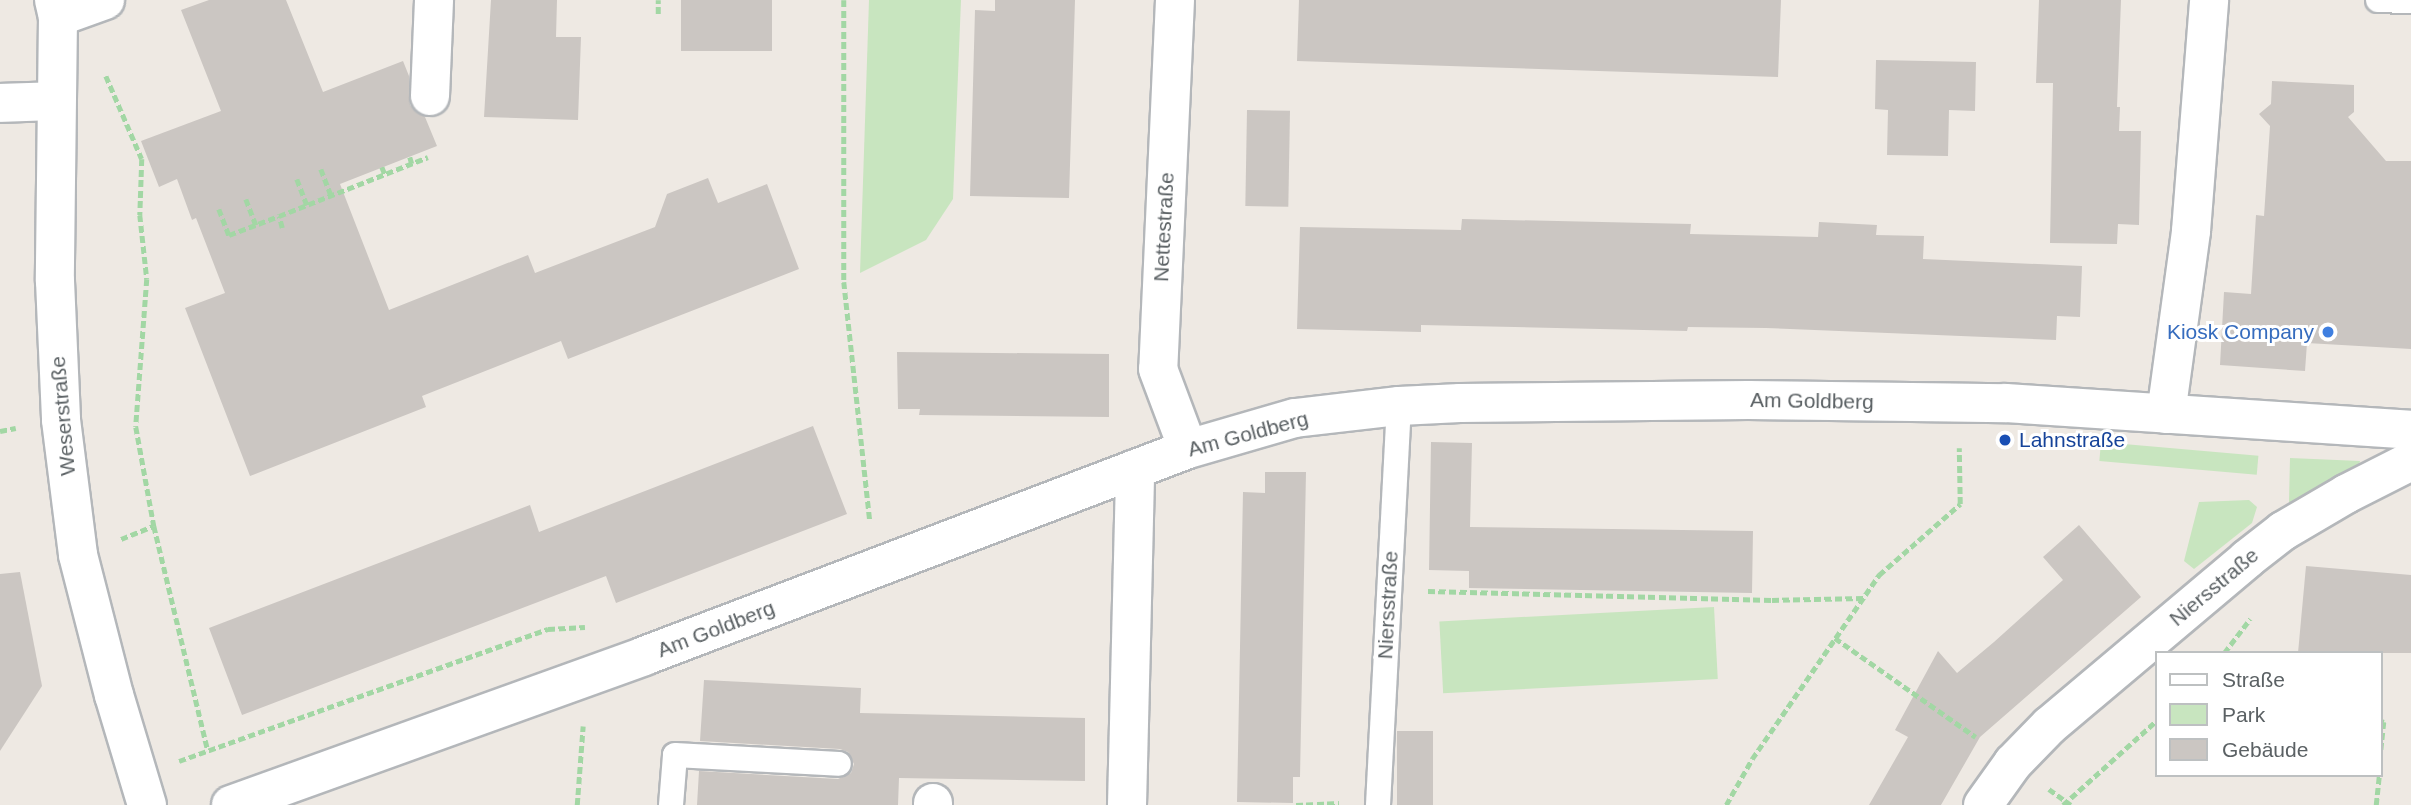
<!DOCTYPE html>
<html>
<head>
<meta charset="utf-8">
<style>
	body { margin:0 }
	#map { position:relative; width:2411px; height:805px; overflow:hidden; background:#eee9e3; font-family:Arial,sans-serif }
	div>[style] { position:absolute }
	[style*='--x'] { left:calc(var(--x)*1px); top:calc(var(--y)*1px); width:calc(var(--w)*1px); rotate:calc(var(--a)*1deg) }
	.green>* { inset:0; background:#c8e5bf; transform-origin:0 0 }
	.building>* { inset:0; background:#cbc6c2; transform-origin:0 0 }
	.path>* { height:4.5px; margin-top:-2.25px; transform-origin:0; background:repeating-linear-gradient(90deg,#a2d7a4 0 7px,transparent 0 10.5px) }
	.roads { filter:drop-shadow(2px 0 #b4b7ba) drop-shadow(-2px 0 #b4b7ba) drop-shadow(0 2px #b4b7ba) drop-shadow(0 -2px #b4b7ba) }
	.lane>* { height:24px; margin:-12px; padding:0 12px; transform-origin:12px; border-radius:12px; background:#fff }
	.street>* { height:38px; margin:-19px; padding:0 19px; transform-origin:19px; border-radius:19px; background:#fff }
	.dots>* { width:19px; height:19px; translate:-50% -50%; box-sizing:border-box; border:4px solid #fff; border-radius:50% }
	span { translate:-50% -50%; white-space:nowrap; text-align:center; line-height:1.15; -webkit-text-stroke:6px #fff; paint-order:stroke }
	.street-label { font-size:21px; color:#5b6164 }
	.shop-label { font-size:21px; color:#366cbe }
	.right { translate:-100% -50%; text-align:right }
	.transit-label { font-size:21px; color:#164399 }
	.left { translate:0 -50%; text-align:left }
	.legend { position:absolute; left:2155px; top:651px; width:228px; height:126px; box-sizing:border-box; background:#fff; border:2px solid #bdc0c1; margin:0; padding:9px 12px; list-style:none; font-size:21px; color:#5b6164 }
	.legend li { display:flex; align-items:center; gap:14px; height:35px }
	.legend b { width:35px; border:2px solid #bdc0c1 }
</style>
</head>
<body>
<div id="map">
	<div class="green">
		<div style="clip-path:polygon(869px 0,961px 0,953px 199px,926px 240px,860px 273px)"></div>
		<div style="left:2101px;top:442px;width:158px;height:19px;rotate:5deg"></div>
		<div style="clip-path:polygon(2290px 458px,2360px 461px,2358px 469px,2298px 512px,2289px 502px)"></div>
		<div style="clip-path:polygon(2249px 500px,2257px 507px,2252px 523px,2194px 569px,2184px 561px,2199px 502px)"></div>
		<div style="left:1714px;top:607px;width:72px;height:275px;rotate:87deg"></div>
	</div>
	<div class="building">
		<div style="clip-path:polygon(209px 0,286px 0,323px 92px,403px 61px,409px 76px,410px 105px,425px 117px,437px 146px,340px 184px,389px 310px,528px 255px,535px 273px,655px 227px,667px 194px,708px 178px,718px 203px,767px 184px,799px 269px,568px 359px,561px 341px,422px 396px,426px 407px,250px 476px,185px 308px,225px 293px,196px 218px,192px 220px,177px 179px,159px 187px,141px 141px,221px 111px,181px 10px)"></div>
		<div style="clip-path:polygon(491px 0,557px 0,556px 37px,581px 37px,578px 120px,484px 117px)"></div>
		<div style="left:681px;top:0;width:91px;height:51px"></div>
		<div style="clip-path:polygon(995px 0,1075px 0,1069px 198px,970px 196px,975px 10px,995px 11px)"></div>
		<div style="clip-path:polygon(1299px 0,1781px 0,1778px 77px,1297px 61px)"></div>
		<div style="clip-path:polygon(2039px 0,2121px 0,2117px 107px,2120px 107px,2119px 131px,2141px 131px,2139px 225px,2118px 224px,2117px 244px,2050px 243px,2053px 83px,2036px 83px)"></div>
		<div style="clip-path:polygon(1876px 60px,1976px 62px,1975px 111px,1949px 110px,1948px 156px,1887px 155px,1888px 110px,1875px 109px)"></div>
		<div style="clip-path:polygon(2272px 81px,2354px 85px,2354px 112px,2348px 117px,2386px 161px,2411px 161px,2411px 349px,2307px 343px,2305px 371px,2220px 365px,2224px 292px,2251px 294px,2256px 215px,2264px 216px,2270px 126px,2259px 114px,2271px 104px)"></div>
		<div style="left:1247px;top:110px;width:43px;height:96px;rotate:1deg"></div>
		<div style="clip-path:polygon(1462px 219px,1691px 224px,1690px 234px,1818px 237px,1819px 222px,1877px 225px,1876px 235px,1924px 236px,1923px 259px,2082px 266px,2080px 317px,2057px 316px,2056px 340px,1766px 328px,1688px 327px,1687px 331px,1421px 325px,1421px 332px,1297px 329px,1300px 227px,1461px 230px)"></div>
		<div style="clip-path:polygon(897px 352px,1109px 354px,1109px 417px,919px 415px,920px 409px,898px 409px)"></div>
		<div style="clip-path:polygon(813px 426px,847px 514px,616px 603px,606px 576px,242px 715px,209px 628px,530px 505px,539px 532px)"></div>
		<div style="clip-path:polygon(1431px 442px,1472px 443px,1470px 527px,1753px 531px,1752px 593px,1469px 588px,1469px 571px,1429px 570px)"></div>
		<div style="clip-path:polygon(1265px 472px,1306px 472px,1300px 777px,1293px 777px,1293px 803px,1237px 802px,1243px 492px,1265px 493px)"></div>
		<div style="clip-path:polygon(2079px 525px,2141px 597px,1980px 737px,1941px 805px,1869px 805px,1908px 737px,1895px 730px,1938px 651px,1957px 673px,1994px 642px,2063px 580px,2043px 557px)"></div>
		<div style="clip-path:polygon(2306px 566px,2411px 575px,2411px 653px,2298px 653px)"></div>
		<div style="clip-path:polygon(20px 572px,42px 686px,0 751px,0 574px)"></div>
		<div style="clip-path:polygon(704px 680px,861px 688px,860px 713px,1085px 718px,1085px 781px,899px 778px,898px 805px,697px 805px,699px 771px,838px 779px,851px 773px,854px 764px,848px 752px,840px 749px,700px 741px)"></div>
		<div style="left:1397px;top:731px;width:36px;height:74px"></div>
	</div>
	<div class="path">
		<div style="--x:844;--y:0;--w:282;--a:90"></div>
		<div style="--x:844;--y:282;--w:240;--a:83.8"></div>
		<div style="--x:658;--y:14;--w:14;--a:-90"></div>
		<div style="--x:106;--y:76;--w:90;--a:66.6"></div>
		<div style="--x:142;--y:159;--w:56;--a:92"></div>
		<div style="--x:140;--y:215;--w:64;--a:83.8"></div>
		<div style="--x:147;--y:279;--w:148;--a:94.3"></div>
		<div style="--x:136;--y:427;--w:101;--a:79.7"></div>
		<div style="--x:154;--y:526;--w:231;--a:76.5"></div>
		<div style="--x:410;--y:157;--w:7;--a:74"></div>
		<div style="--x:382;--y:167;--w:8;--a:67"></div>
		<div style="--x:321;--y:169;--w:28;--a:69"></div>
		<div style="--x:297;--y:179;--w:28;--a:69"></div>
		<div style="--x:246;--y:199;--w:28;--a:69"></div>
		<div style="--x:219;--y:209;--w:28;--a:69"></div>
		<div style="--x:229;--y:235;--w:53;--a:-20.8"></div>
		<div style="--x:282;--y:228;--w:12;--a:-104"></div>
		<div style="--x:279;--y:216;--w:160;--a:-21.6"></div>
		<div style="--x:0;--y:431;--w:16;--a:-11"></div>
		<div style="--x:121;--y:539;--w:35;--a:-22"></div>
		<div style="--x:1428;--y:591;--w:344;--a:1.5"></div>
		<div style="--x:1772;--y:600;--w:92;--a:-1.2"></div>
		<div style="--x:1835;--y:638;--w:172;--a:35.1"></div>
		<div style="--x:2224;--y:653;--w:43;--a:-52.6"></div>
		<div style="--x:2381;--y:721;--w:3;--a:18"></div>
		<div style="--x:2384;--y:722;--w:30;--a:96"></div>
		<div style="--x:179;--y:761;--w:392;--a:-19.7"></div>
		<div style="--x:548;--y:629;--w:37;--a:-3"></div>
		<div style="--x:2049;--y:789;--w:27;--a:36"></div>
		<div style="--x:577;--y:805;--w:79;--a:-85.7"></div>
		<div style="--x:1296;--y:805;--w:43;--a:-2.7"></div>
		<div style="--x:1726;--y:805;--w:53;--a:-60.5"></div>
		<div style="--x:1752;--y:759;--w:224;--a:-55.4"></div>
		<div style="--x:1879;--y:575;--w:108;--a:-41.2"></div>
		<div style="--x:1960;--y:504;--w:56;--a:-91"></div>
		<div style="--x:2063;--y:805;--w:127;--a:-42.1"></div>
		<div style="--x:2376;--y:805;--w:30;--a:-84"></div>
	</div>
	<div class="roads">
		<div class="lane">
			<div style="--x:2378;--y:0;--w:33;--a:2"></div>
			<div style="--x:671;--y:805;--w:50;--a:-85.4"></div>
			<div style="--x:675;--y:755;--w:164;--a:3.1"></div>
			<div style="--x:1378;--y:805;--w:400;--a:-87"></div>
		</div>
		<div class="street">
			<div style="--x:54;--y:0;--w:17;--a:77"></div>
			<div style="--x:58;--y:17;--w:264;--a:90.7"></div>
			<div style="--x:55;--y:281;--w:139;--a:87.5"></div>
			<div style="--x:61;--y:420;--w:136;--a:82.8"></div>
			<div style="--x:78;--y:555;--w:145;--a:75.6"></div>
			<div style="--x:114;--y:695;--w:115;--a:73.3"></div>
			<div style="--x:1175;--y:0;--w:369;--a:92.6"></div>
			<div style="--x:1158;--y:369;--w:85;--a:69.4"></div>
			<div style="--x:58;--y:17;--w:50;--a:-19.9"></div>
			<div style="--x:430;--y:96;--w:96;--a:-87.6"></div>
			<div style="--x:0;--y:103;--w:56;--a:-2"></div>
			<div style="--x:2166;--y:414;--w:185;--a:-82.2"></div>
			<div style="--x:2191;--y:231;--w:232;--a:-85.5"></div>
			<div style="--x:231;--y:805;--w:439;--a:-19.8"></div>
			<div style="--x:644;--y:656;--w:582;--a:-20.83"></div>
			<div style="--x:1188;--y:449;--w:111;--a:-16.2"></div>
			<div style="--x:1295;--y:418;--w:105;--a:-6.6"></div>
			<div style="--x:1399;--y:406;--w:61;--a:-2.8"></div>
			<div style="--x:1460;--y:403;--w:288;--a:-0.6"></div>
			<div style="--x:1748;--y:400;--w:258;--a:0.7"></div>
			<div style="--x:2006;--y:403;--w:406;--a:3.8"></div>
			<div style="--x:933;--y:805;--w:2;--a:-90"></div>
			<div style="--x:1127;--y:805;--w:336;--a:-88.6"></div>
			<div style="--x:1983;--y:805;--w:52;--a:-54.5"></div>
			<div style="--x:2013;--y:763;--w:52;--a:-45.8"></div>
			<div style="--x:2049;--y:726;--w:259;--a:-40.1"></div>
			<div style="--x:2247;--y:559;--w:46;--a:-37.9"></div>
			<div style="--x:2283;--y:531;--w:73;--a:-30.4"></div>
			<div style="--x:2346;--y:494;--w:73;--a:-26.9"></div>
		</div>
	</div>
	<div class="dots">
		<div style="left:2328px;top:332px;background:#3f7fe0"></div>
		<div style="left:2005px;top:440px;background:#1a4fb4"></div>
	</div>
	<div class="street-label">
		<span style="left:1164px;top:227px;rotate:-87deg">Nettestraße</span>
		<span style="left:1812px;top:401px;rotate:1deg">Am Goldberg</span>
		<span style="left:63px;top:416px;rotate:-95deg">Weserstraße</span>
		<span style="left:1248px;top:434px;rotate:-15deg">Am Goldberg</span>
		<span style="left:2214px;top:587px;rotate:-40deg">Niersstraße</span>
		<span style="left:1388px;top:605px;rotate:-87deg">Niersstraße</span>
		<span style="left:716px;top:629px;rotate:-21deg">Am Goldberg</span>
	</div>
	<div class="shop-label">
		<span class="right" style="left:2314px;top:332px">Kiosk Company</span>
	</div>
	<div class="transit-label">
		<span class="left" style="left:2019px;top:440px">Lahnstraße</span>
	</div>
	<ul class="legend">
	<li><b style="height:9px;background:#fff"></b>Straße</li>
	<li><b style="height:19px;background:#c8e5bf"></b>Park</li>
	<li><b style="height:19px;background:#cbc6c2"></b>Gebäude</li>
	</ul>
</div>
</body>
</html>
